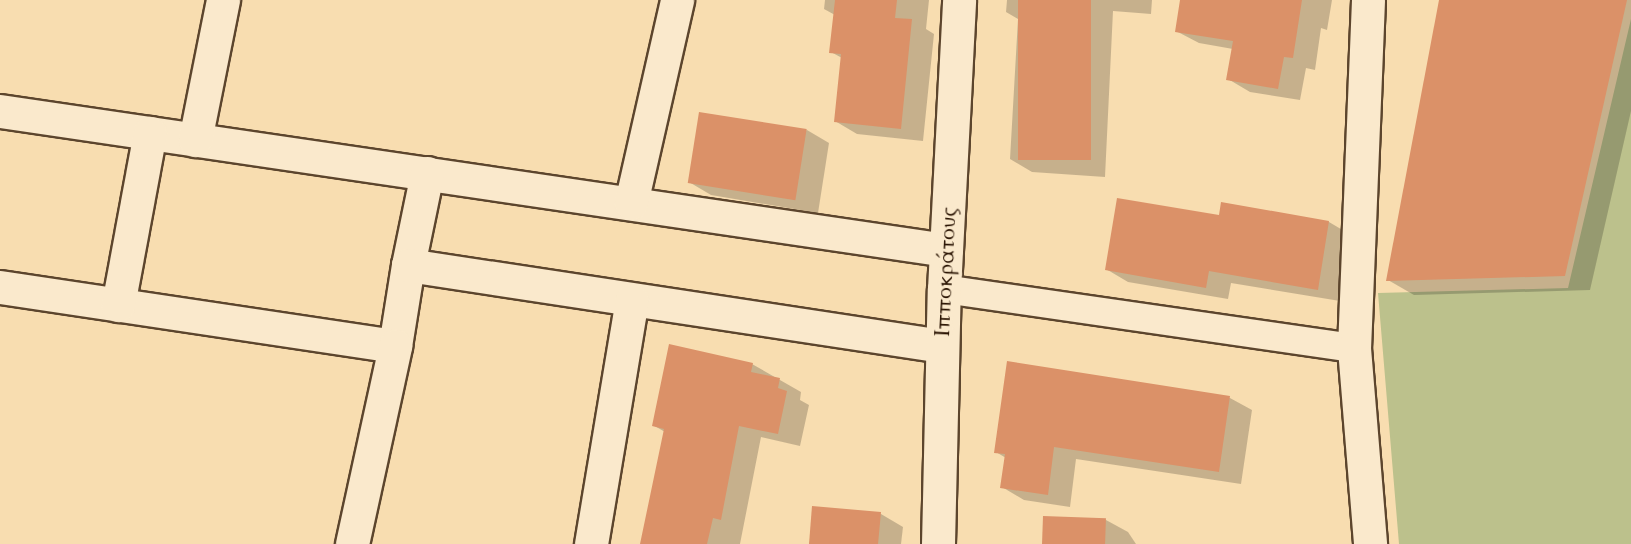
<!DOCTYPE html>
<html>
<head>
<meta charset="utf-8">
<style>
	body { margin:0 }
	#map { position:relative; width:1631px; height:544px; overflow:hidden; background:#f8ddb0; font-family:Cardo,serif }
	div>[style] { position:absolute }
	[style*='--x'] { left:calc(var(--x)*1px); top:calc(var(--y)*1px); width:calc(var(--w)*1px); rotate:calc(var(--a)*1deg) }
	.green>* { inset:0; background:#bcc18c }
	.shadow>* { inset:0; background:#0003 }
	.building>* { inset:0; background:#db9168; transform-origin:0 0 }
	.roads { filter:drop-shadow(2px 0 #5c452d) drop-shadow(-2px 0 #5c452d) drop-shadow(0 2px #5c452d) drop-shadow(0 -2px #5c452d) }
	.pedestrian>* { height:28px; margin:-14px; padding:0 14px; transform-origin:14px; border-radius:14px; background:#fae9cc }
	.minor>* { height:33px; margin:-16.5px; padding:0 16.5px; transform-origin:16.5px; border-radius:16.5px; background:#fae9cc }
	span { translate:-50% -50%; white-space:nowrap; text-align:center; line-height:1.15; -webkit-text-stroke:6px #fae9cc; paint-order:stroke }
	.street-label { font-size:22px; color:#281201 }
</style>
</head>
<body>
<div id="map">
	<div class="green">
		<div style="clip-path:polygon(1631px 19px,1631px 544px,1399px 544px,1378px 293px,1568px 288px)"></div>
	</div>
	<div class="shadow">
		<div style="clip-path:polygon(825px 0,929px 0,926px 29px,934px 34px,923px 141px,857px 134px,835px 121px,842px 58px,831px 52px,835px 15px,824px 9px)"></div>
		<div style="clip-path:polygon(1007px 0,1152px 0,1151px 14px,1113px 11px,1105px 177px,1032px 172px,1010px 159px,1018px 19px,1006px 12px)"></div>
		<div style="clip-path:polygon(1181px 0,1332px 0,1327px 30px,1321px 28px,1315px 70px,1306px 68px,1300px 100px,1250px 92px,1228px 79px,1233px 49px,1199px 43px,1176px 31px)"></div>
		<div style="clip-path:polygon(1440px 0,1631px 0,1631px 111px,1590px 290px,1414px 295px,1388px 280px)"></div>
		<div style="clip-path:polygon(807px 130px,829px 143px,818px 213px,711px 195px,689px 182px)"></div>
		<div style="clip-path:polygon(1220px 217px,1329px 222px,1351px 235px,1340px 301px,1231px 283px,1228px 299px,1128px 282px,1106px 269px)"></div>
		<div style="clip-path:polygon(1009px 362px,1230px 398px,1252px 410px,1241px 484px,1076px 459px,1070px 507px,1024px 500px,1002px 487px,1006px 458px,996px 452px)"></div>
		<div style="clip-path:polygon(752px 364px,801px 392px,800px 400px,809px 405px,800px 446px,761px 437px,740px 544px,641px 544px,665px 432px,653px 425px)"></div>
		<div style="clip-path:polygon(881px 514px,903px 527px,901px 544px,810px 544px)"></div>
		<div style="clip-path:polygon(1106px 520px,1128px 532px,1136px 544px,1043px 544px)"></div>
	</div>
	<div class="building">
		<div style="clip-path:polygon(835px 0,897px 0,895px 18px,912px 19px,901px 129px,834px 122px,841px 54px,829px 53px)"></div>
		<div style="left:1018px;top:0;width:73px;height:160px"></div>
		<div style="clip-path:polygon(1180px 0,1302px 0,1293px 58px,1284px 57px,1278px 89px,1226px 80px,1233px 41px,1175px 32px)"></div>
		<div style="clip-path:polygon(1439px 0,1627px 0,1565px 276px,1386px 281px)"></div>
		<div style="left:699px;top:112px;width:109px;height:72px;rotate:9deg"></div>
		<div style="clip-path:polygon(1117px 198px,1219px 215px,1221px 202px,1329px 221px,1318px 290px,1209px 271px,1206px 288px,1105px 270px)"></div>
		<div style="clip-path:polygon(669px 344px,753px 363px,751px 372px,780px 378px,778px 388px,787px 391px,778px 434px,739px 426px,721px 520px,713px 518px,707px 544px,640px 544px,664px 429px,652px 426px)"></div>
		<div style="clip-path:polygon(1007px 361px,1230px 396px,1219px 472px,1054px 447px,1048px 495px,1000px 488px,1005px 454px,994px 453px)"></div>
		<div style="clip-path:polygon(812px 506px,881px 512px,878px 544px,809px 544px)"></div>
		<div style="left:1043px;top:516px;width:63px;height:28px;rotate:2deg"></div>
	</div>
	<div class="roads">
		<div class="pedestrian">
			<div style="--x:944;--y:289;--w:414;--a:8.2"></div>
		</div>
		<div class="minor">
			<div style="--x:1368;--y:0;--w:348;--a:92.3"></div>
			<div style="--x:1354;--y:348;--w:197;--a:85.3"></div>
			<div style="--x:0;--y:111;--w:956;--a:8.36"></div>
			<div style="--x:195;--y:140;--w:143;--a:-78.7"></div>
			<div style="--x:631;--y:203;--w:208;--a:-77.2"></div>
			<div style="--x:408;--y:265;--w:94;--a:-78.3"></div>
			<div style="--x:0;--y:287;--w:399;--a:8.5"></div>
			<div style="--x:395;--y:346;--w:82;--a:-80.9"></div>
			<div style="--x:408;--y:265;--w:540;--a:8.63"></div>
			<div style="--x:118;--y:305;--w:175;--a:-79.5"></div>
			<div style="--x:352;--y:544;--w:203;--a:-77.7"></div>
			<div style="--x:591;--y:544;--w:247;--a:-80.5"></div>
			<div style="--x:938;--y:544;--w:255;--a:-88.7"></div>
			<div style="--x:944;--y:289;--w:289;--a:-87"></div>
		</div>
	</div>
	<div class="street-label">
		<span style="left:946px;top:272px;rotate:-87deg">Ιπποκράτους</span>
	</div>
</div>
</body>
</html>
